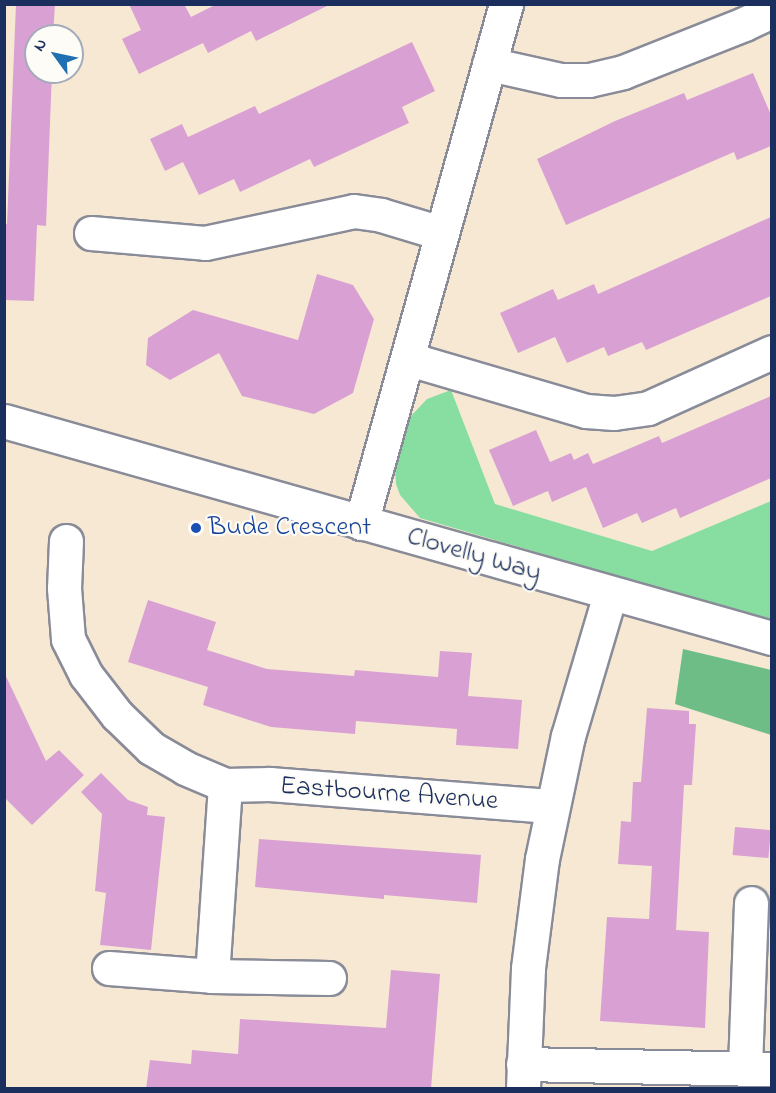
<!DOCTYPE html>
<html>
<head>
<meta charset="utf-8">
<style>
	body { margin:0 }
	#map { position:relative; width:776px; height:1093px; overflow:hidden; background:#f7e8d3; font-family:"Indie Flower",sans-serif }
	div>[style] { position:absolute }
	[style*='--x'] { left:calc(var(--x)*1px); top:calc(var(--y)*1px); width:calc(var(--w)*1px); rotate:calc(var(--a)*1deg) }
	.green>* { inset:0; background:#88dea1 }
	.forest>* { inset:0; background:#6ebd87 }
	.building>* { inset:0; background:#d9a1d3; transform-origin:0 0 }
	.roads { filter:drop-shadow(2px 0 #898c98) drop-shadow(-2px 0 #898c98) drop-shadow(0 2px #898c98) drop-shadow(0 -2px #898c98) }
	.minor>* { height:33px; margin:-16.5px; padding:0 16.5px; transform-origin:16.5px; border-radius:16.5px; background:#fff }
	.dots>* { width:16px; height:16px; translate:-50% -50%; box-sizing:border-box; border:3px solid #fdfcf7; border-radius:50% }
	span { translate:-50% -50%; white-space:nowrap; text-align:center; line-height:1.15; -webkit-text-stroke:4.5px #fdfcf7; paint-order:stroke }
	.transit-label { font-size:27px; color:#164399 }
	.left { translate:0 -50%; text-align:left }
	.street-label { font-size:27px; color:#1b2f5e }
	.frame { position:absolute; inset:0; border:6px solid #1b2f5e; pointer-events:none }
	.north { position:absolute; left:24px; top:24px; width:60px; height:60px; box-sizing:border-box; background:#fdfcf7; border:2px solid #a3aaba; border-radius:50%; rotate:303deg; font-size:16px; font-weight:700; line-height:24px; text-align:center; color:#1b2f5e }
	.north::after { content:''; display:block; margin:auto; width:21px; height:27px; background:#1f6fb2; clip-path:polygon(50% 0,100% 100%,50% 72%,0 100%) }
</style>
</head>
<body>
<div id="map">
	<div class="green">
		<div style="clip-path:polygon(451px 390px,495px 504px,652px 551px,771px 501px,771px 621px,420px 518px,400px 495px,396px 484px,395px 469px,410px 417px,427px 399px)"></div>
	</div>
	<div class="forest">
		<div style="clip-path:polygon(683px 649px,771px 670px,771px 735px,675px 704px)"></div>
	</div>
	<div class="building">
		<div style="clip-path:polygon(16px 4px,55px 4px,53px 36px,36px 36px,36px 72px,52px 72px,46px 226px,37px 225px,34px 301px,4px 300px,4px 224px,7px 224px)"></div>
		<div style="clip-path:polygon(129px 4px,184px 4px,191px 17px,217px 4px,331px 4px,256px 41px,251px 31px,208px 53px,203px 43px,139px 74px,122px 39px,141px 30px)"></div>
		<div style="clip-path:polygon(412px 42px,435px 91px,402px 107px,409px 123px,314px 167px,310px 159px,240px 192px,234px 179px,199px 195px,183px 162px,165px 171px,150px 139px,182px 124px,188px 137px,255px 106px,259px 114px)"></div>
		<div style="clip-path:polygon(753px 73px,771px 115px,771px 146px,737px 160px,734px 152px,566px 225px,537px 159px,615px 121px,684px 93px,687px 100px)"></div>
		<div style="clip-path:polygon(771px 217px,771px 296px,646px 350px,642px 342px,608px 356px,604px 347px,567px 363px,555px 337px,518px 353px,500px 313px,553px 289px,558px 300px,594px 284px,598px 294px)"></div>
		<div style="clip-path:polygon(317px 274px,353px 285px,374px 319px,353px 393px,314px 414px,242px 396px,219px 353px,170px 380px,146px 365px,148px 338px,193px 310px,298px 340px)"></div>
		<div style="clip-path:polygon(771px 396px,771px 478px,680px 518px,676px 508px,642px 523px,637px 513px,603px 528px,586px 487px,552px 502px,548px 491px,513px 506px,489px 450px,536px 430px,550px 462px,571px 453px,574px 460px,588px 453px,593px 464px,659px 436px,662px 443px)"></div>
		<div style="clip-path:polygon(148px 600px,216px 622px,207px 650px,267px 669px,354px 676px,355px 670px,438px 677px,440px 651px,472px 653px,468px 696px,522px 700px,518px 749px,456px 745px,457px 729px,356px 721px,355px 734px,271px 727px,203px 705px,208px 687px,128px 662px)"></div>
		<div style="clip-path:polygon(4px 672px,46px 761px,59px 750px,84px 775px,32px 825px,4px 797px)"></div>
		<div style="clip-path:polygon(647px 708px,689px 711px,689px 724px,696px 724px,692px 785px,684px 785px,676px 930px,709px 932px,705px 1028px,600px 1021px,607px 917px,649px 919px,652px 866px,618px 864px,621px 821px,631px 822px,633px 782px,641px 782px)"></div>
		<div style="clip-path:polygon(101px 773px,128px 800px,148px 807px,147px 815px,165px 817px,151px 950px,100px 945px,106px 893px,95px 891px,102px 814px,81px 792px)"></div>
		<div style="left:735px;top:827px;width:36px;height:28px;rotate:5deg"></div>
		<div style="clip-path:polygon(259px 839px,481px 855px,477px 903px,384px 895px,384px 899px,255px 887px)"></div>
		<div style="clip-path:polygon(391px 970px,440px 974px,431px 1089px,146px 1089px,150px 1060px,191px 1064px,192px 1050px,238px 1054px,240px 1019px,386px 1028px)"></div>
	</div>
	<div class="roads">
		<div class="minor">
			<div style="--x:489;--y:64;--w:74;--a:12.5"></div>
			<div style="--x:561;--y:80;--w:28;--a:0"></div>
			<div style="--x:589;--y:80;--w:35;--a:-13"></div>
			<div style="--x:623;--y:72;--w:130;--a:-21.6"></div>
			<div style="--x:744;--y:24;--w:31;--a:-25"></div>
			<div style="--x:91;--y:233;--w:114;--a:5"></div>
			<div style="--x:205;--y:243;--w:152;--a:-12.1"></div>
			<div style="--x:354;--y:211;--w:27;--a:8"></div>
			<div style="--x:381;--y:215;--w:63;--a:16.7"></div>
			<div style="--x:409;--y:359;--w:184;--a:16.4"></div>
			<div style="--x:586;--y:411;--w:28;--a:4"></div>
			<div style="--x:614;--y:413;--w:34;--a:-8"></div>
			<div style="--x:648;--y:408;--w:136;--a:-24.3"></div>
			<div style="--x:4;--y:421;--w:798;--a:15.78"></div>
			<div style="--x:361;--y:523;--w:539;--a:-74.39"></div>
			<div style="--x:66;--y:541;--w:47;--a:92.4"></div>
			<div style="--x:64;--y:588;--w:51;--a:85.5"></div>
			<div style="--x:68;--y:639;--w:40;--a:63.4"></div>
			<div style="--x:86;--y:675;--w:51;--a:52.2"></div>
			<div style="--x:117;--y:715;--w:47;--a:44.1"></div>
			<div style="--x:151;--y:748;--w:39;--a:30"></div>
			<div style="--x:185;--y:768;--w:43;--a:23"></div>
			<div style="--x:225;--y:785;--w:45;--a:-1.3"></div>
			<div style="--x:270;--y:784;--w:283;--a:4.5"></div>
			<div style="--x:109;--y:968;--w:103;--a:4.4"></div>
			<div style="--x:212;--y:976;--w:117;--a:1"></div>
			<div style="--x:212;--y:976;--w:191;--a:-86.1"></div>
			<div style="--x:523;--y:1064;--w:249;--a:1.2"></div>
			<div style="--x:745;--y:1067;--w:164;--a:-87.9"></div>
			<div style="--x:523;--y:1088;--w:120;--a:-87.6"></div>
			<div style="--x:528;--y:968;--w:110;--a:-82.7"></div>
			<div style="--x:542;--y:859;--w:126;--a:-78.1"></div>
			<div style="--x:568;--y:736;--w:148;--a:-73.5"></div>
		</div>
	</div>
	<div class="dots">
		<div style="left:196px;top:528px;background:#1a4fb4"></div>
	</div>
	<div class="transit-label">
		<span class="left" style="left:208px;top:528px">Bude Crescent</span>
	</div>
	<div class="street-label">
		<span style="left:474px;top:555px;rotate:16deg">Clovelly Way</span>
		<span style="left:389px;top:794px;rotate:4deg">Eastbourne Avenue</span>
	</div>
	<div class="frame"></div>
	<div class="north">N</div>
</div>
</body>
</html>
